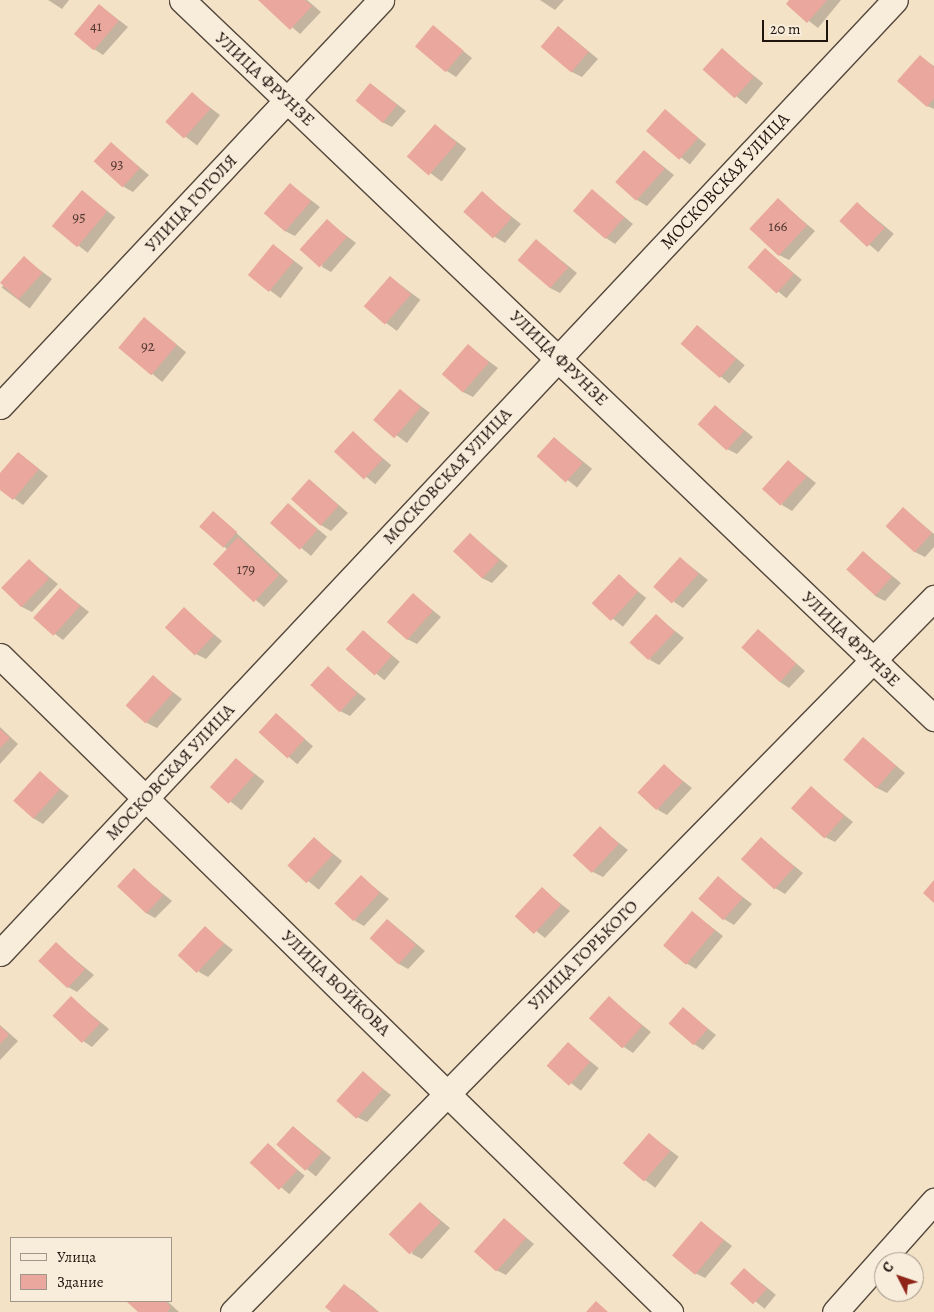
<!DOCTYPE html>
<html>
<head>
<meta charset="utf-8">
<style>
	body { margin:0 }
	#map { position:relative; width:934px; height:1312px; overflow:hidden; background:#f4e2c7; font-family:Alegreya,serif }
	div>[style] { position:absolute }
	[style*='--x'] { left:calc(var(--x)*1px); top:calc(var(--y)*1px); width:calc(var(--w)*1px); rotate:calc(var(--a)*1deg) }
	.shadow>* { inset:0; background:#0003; transform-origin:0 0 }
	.building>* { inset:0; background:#e9a79d; transform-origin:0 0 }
	.roads { filter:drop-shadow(1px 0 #54483c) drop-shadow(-1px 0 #54483c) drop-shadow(0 1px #54483c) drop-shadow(0 -1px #54483c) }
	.minor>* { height:25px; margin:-12.5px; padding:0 12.5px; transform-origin:12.5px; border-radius:12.5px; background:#f8ecdb }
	span { translate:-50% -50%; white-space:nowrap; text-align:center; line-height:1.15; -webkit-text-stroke:4px #f8ecdb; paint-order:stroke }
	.number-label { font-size:15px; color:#523932 }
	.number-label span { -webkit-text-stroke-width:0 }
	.street-label { font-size:18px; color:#1f140e }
	.legend { position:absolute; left:10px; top:1237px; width:162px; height:65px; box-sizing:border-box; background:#f8ecdb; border:1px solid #a19689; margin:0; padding:6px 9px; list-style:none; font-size:15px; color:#1f140e }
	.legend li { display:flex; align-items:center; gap:10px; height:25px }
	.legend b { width:25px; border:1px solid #a19689 }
	.north { position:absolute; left:874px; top:1252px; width:50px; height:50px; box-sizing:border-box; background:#f8ecdb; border:1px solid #a19689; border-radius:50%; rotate:311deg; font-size:14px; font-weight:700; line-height:20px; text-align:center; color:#1f140e }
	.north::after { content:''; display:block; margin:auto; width:18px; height:22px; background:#8f2418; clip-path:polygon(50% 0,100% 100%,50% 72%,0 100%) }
	.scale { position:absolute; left:762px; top:20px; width:66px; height:22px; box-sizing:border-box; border:2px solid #1f140e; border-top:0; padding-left:6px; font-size:15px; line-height:18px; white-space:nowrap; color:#1f140e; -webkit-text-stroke:4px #f8ecdb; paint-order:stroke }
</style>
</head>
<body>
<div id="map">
	<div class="shadow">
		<div style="clip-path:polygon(48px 0,69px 0,62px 9px)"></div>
		<div style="clip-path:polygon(260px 0,307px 0,321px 12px,300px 34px)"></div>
		<div style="clip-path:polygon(540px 0,564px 0,555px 10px)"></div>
		<div style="clip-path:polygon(791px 0,841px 0,818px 28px,787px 4px)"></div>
		<div style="clip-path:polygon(99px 5px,128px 27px,103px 55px,94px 49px)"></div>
		<div style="clip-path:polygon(433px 27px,472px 58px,456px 77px,447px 71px)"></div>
		<div style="clip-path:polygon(559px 27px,598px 59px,582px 77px,572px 72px)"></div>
		<div style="left:722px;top:50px;width:53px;height:27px;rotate:39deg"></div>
		<div style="clip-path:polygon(920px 57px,934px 66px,934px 109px,927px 106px)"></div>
		<div style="clip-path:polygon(371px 84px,406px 111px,392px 127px,382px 122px)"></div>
		<div style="left:192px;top:94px;width:35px;height:38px;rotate:37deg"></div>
		<div style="left:665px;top:111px;width:53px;height:26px;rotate:39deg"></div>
		<div style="left:436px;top:126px;width:38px;height:41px;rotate:37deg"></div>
		<div style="clip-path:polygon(112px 144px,149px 175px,133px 192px,124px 187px)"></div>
		<div style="clip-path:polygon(644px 151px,674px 175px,647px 206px,637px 200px)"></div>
		<div style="clip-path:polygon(291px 185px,320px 207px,295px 236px,285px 231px)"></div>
		<div style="clip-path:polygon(592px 190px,633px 224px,615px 244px,606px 238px)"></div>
		<div style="left:83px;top:192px;width:41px;height:45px;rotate:38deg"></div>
		<div style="clip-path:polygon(482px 193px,521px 224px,505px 243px,495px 237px)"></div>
		<div style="clip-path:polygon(778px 200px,815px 231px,789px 260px,779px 255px)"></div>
		<div style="left:857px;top:203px;width:48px;height:24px;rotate:40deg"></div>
		<div style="clip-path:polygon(327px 221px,356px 243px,331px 272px,322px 267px)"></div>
		<div style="clip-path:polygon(536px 240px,577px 273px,560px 293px,550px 288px)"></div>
		<div style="left:273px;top:245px;width:38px;height:38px;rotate:37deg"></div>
		<div style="left:765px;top:249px;width:48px;height:24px;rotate:40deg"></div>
		<div style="left:24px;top:258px;width:35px;height:37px;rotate:37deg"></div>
		<div style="left:390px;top:277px;width:38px;height:39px;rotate:37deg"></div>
		<div style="left:145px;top:319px;width:53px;height:38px;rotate:39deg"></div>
		<div style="left:698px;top:326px;width:61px;height:24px;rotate:40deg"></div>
		<div style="clip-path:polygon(468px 346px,498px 368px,473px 397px,463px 392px)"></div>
		<div style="left:401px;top:391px;width:36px;height:38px;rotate:37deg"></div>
		<div style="clip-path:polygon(715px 406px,753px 437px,737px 454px,727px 449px)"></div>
		<div style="left:353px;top:433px;width:50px;height:25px;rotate:40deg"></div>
		<div style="left:554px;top:438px;width:49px;height:24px;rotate:39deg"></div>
		<div style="clip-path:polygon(19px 453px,48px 476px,23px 505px,0 488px,0 475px)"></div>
		<div style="clip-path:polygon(788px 461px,816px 483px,792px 511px,782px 505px)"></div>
		<div style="clip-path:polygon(310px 480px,348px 513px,331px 531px,321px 525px)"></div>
		<div style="left:288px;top:504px;width:51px;height:25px;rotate:40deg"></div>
		<div style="clip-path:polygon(903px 508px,934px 534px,934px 547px,925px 557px,915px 552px)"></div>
		<div style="clip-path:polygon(214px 512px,288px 581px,264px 607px,214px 564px,228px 550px,200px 526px)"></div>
		<div style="clip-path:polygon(471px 535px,508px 566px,492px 583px,482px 578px)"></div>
		<div style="clip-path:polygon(863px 552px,901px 583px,885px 601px,875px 596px)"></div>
		<div style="clip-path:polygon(680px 558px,708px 580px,683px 608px,674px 602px)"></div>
		<div style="clip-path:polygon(30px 561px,58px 584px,32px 612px,22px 607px)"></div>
		<div style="left:619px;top:576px;width:35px;height:37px;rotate:39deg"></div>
		<div style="clip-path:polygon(60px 589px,89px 612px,63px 640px,34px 618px)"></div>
		<div style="clip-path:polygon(414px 595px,441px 617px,417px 644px,407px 639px)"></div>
		<div style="clip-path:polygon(184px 609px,222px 641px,206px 659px,196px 654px)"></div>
		<div style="clip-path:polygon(656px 616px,684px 638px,659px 665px,650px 660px)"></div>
		<div style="left:363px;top:631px;width:48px;height:24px;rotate:40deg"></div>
		<div style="clip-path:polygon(759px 631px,805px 671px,789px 688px,780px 682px)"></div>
		<div style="clip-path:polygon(328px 668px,366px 699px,350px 716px,340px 711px)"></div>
		<div style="clip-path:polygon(153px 677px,182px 699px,157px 728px,147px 723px)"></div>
		<div style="left:276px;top:714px;width:49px;height:24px;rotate:41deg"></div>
		<div style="clip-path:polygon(0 727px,18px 744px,0 764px)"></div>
		<div style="clip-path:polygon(863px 738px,905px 773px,887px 793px,877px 788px)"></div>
		<div style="left:236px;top:759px;width:36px;height:37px;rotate:38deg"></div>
		<div style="clip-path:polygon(664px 766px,692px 788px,667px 815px,658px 810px)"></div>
		<div style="clip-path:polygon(40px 773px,69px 796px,43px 824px,33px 818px)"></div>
		<div style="clip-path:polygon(811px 788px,853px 822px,835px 842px,825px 837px)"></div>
		<div style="clip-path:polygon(600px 828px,628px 850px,603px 877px,593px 872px)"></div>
		<div style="left:315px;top:839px;width:35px;height:37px;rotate:39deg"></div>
		<div style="clip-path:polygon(761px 839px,803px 873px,785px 894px,775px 888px)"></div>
		<div style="clip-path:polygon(134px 870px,172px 901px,155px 918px,146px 913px)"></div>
		<div style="clip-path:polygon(361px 877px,389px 899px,364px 926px,355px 921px)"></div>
		<div style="clip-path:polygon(718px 878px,752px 904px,734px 925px,724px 919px)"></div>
		<div style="clip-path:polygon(542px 889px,570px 911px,545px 938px,517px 916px)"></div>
		<div style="clip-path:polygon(692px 912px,723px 936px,696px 969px,686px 963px)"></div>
		<div style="clip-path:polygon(388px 920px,425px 951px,408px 969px,399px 964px)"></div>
		<div style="clip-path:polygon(205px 928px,233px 950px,208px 977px,199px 972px)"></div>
		<div style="clip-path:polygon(56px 944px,94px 975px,77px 992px,68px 987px)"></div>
		<div style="clip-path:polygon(71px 998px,109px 1029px,92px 1047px,83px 1041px)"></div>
		<div style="clip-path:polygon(609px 998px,651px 1032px,633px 1053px,624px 1047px)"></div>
		<div style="clip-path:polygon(683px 1009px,716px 1035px,703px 1050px,694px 1044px)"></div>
		<div style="clip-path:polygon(0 1025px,18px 1041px,0 1060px)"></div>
		<div style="left:568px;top:1044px;width:39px;height:29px;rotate:38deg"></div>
		<div style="clip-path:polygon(363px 1073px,391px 1095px,367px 1122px,357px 1117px)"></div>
		<div style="left:293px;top:1127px;width:49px;height:24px;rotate:39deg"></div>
		<div style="left:650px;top:1135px;width:36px;height:39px;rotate:37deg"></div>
		<div style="left:268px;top:1145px;width:48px;height:24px;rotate:40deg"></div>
		<div style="clip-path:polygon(420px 1203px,450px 1228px,422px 1259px,412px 1254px)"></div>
		<div style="clip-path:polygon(504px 1219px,534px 1244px,506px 1275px,496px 1270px)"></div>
		<div style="clip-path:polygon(701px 1222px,732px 1246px,705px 1278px,695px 1273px)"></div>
		<div style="left:744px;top:1269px;width:41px;height:18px;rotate:39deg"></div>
		<div style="clip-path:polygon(344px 1286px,354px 1291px,379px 1312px,333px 1312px)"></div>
		<div style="clip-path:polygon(128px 1301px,167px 1301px,179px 1312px,140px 1312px)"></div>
	</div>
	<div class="building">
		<div style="clip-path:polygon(258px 0,305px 0,312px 6px,290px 30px)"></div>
		<div style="clip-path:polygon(789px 0,827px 0,807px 23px,786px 4px)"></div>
		<div style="left:99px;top:4px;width:26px;height:39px;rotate:40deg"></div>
		<div style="left:433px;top:25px;width:40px;height:28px;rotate:40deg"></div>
		<div style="left:558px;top:26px;width:40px;height:27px;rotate:40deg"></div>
		<div style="left:722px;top:48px;width:43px;height:29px;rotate:42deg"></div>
		<div style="clip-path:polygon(920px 55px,934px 67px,934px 98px,927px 107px,897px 81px)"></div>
		<div style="left:370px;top:83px;width:35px;height:23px;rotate:39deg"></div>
		<div style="left:192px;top:92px;width:25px;height:40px;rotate:42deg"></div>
		<div style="left:665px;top:109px;width:44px;height:29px;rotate:41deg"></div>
		<div style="left:435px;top:124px;width:29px;height:43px;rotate:41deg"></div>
		<div style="left:111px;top:142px;width:39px;height:26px;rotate:42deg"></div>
		<div style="left:644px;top:150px;width:28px;height:43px;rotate:42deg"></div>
		<div style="left:290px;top:183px;width:28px;height:40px;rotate:41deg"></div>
		<div style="left:592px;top:189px;width:43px;height:29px;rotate:41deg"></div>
		<div style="left:82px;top:190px;width:33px;height:47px;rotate:40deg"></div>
		<div style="left:482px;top:191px;width:40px;height:28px;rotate:42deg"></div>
		<div style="left:778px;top:198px;width:40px;height:42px;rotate:43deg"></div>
		<div style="left:857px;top:202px;width:38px;height:26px;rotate:43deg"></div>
		<div style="left:327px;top:219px;width:27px;height:41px;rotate:42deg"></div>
		<div style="left:536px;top:239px;width:43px;height:28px;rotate:41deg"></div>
		<div style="left:273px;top:244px;width:27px;height:40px;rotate:39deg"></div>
		<div style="left:765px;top:248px;width:39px;height:26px;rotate:42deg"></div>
		<div style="left:24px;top:256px;width:25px;height:36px;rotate:42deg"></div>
		<div style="left:390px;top:276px;width:28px;height:40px;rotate:41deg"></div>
		<div style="left:144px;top:317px;width:43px;height:40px;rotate:40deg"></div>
		<div style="left:697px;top:325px;width:52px;height:25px;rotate:41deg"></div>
		<div style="left:468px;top:344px;width:28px;height:40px;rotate:41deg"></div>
		<div style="left:400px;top:389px;width:28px;height:41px;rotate:41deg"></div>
		<div style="left:715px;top:405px;width:39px;height:26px;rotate:42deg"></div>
		<div style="left:353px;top:431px;width:41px;height:28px;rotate:43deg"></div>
		<div style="left:554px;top:437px;width:39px;height:26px;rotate:42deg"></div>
		<div style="clip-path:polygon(18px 452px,39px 469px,13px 500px,0 490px,0 473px)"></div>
		<div style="left:788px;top:460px;width:25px;height:39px;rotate:42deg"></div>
		<div style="left:309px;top:479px;width:40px;height:27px;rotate:42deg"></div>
		<div style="left:288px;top:503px;width:40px;height:27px;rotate:42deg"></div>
		<div style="left:903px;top:507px;width:39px;height:26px;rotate:42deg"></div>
		<div style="left:213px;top:511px;width:32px;height:21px;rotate:41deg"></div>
		<div style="left:470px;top:533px;width:40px;height:25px;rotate:43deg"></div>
		<div style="left:238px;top:537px;width:56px;height:37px;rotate:43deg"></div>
		<div style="left:863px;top:551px;width:39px;height:25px;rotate:42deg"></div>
		<div style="left:680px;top:557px;width:25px;height:40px;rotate:42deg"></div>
		<div style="left:29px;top:559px;width:28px;height:40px;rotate:44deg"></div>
		<div style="left:619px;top:574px;width:26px;height:40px;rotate:43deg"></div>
		<div style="left:60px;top:588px;width:27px;height:40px;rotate:42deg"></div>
		<div style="left:413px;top:593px;width:27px;height:39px;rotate:42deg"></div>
		<div style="left:184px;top:607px;width:41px;height:28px;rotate:43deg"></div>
		<div style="left:656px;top:614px;width:26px;height:39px;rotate:43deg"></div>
		<div style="left:758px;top:629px;width:52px;height:25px;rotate:42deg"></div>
		<div style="left:363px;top:630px;width:39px;height:26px;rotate:42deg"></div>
		<div style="left:328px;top:666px;width:40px;height:26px;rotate:43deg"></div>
		<div style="left:153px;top:675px;width:27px;height:41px;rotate:42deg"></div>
		<div style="left:276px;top:713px;width:39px;height:26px;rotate:42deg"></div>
		<div style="clip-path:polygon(0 729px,10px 738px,0 748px)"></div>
		<div style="left:863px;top:737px;width:44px;height:30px;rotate:41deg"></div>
		<div style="left:236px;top:758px;width:25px;height:39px;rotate:42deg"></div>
		<div style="left:664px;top:764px;width:26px;height:39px;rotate:43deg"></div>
		<div style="left:40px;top:771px;width:27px;height:40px;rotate:42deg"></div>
		<div style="left:811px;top:786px;width:45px;height:30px;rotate:42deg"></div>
		<div style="left:600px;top:826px;width:26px;height:40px;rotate:43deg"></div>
		<div style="left:314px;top:837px;width:26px;height:39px;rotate:43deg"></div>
		<div style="left:761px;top:837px;width:45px;height:30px;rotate:42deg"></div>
		<div style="left:134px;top:868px;width:40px;height:25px;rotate:43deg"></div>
		<div style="left:361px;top:875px;width:26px;height:39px;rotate:43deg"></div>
		<div style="left:718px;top:876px;width:33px;height:30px;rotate:41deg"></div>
		<div style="clip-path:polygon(934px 880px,934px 903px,923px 893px)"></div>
		<div style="left:542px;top:887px;width:26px;height:40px;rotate:43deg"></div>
		<div style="left:692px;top:911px;width:30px;height:45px;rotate:40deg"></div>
		<div style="left:387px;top:919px;width:39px;height:26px;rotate:42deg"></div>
		<div style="left:205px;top:926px;width:26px;height:40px;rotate:43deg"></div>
		<div style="left:56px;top:942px;width:40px;height:26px;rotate:43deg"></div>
		<div style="left:71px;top:996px;width:40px;height:27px;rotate:43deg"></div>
		<div style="left:609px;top:996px;width:45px;height:30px;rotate:42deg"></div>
		<div style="left:683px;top:1007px;width:33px;height:22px;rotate:41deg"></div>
		<div style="clip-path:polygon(0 1026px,9px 1035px,0 1044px)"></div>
		<div style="left:568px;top:1042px;width:30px;height:32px;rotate:42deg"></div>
		<div style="left:363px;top:1071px;width:27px;height:40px;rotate:42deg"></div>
		<div style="left:293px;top:1126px;width:39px;height:25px;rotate:42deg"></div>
		<div style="left:649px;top:1133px;width:28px;height:40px;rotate:41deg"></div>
		<div style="left:268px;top:1143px;width:40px;height:27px;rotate:43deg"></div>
		<div style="left:420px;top:1202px;width:29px;height:45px;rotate:44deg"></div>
		<div style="left:504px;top:1218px;width:30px;height:45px;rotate:42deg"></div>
		<div style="left:701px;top:1221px;width:30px;height:45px;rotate:40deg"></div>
		<div style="left:744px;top:1268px;width:31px;height:21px;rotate:42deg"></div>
		<div style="clip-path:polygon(344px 1284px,378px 1312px,331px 1312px,325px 1307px)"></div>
		<div style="clip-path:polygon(126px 1301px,165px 1301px,171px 1307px,167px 1312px,138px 1312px)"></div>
		<div style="clip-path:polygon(596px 1301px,608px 1312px,586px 1312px)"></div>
	</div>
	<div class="roads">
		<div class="minor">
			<div style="--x:182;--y:0;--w:1040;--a:43.68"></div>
			<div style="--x:0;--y:406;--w:557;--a:-46.82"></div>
			<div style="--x:0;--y:656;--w:938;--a:44.4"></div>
			<div style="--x:0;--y:953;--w:1307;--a:-46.8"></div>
			<div style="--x:233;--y:1312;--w:1001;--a:-45.53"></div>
			<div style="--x:835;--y:1312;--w:149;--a:-48.3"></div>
		</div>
	</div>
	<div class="number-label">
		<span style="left:96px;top:27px">41</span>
		<span style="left:117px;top:165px">93</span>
		<span style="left:79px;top:218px">95</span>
		<span style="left:778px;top:227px">166</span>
		<span style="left:148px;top:347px">92</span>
		<span style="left:246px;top:570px">179</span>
	</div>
	<div class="street-label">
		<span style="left:265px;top:79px;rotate:43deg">УЛИЦА ФРУНЗЕ</span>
		<span style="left:725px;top:181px;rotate:-47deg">МОСКОВСКАЯ УЛИЦА</span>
		<span style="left:191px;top:203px;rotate:-47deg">УЛИЦА ГОГОЛЯ</span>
		<span style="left:559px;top:358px;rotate:44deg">УЛИЦА ФРУНЗЕ</span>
		<span style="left:447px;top:476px;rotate:-47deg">МОСКОВСКАЯ УЛИЦА</span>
		<span style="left:851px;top:639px;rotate:44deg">УЛИЦА ФРУНЗЕ</span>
		<span style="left:170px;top:772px;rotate:-47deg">МОСКОВСКАЯ УЛИЦА</span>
		<span style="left:583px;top:955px;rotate:-45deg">УЛИЦА ГОРЬКОГО</span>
		<span style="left:336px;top:983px;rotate:44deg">УЛИЦА ВОЙКОВА</span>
	</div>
	<ul class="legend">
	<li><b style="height:6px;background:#f8ecdb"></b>Улица</li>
	<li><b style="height:14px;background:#e9a79d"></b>Здание</li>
	</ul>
	<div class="north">С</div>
	<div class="scale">20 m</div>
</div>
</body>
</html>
